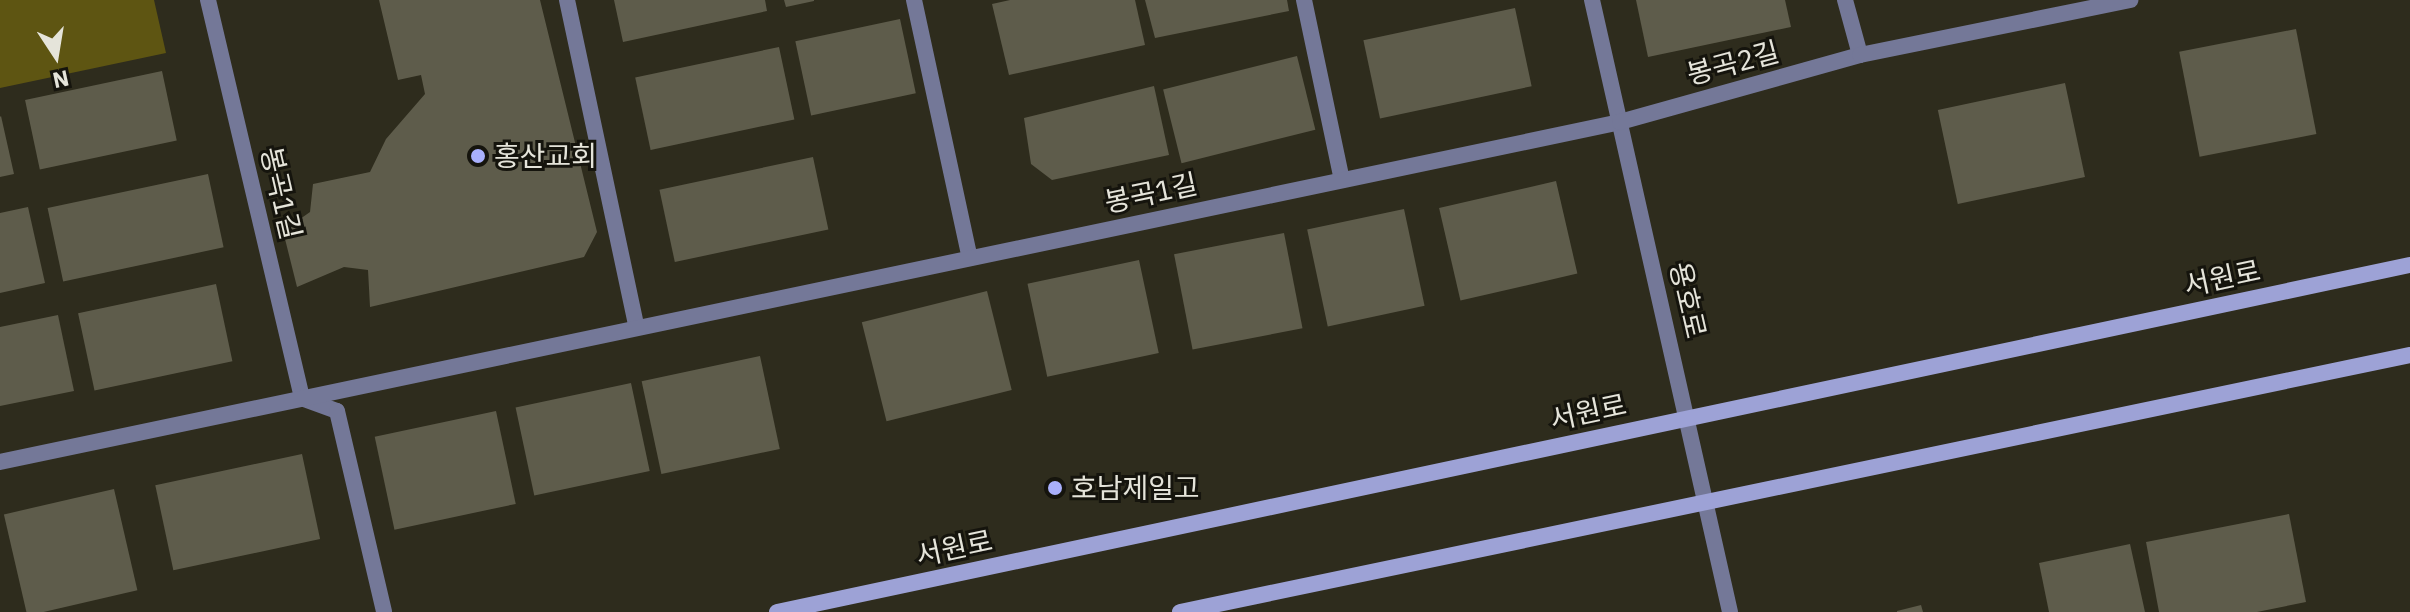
<!DOCTYPE html>
<html>
<head>
<meta charset="utf-8">
<style>
	body { margin:0 }
	#map { position:relative; width:2410px; height:612px; overflow:hidden; background:#2e2c1d; font-family:"IBM Plex Sans","Noto Sans KR",sans-serif }
	div>[style] { position:absolute }
	[style*='--x'] { left:calc(var(--x)*1px); top:calc(var(--y)*1px); width:calc(var(--w)*1px); rotate:calc(var(--a)*1deg) }
	.green>* { inset:0; background:#5e5512 }
	.building>* { inset:0; background:#5e5c4b; transform-origin:0 0 }
	.street>* { height:16px; margin:-8px; padding:0 8px; transform-origin:8px; border-radius:8px; background:#747898 }
	.secondary>* { height:16px; margin:-8px; padding:0 8px; transform-origin:8px; border-radius:8px; background:#9da2d6 }
	.dots>* { width:22px; height:22px; translate:-50% -50%; box-sizing:border-box; border:4px solid #15140d; border-radius:50% }
	span { translate:-50% -50%; white-space:nowrap; text-align:center; line-height:1.15; -webkit-text-stroke:6px #15140d; paint-order:stroke }
	.street-label { font-size:28px; color:#e5e4da }
	.poi-label { font-size:28px; color:#e5e4da }
	.left { translate:0 -50%; text-align:left }
	.north { position:absolute; left:16px; top:16px; width:80px; height:80px; -webkit-text-stroke:6px #15140d; paint-order:stroke; rotate:168deg; font-size:22px; font-weight:700; line-height:32px; text-align:center; color:#e5e4da }
	.north::after { content:''; display:block; margin:auto; width:28px; height:36px; background:#e5e4da; clip-path:polygon(50% 0,100% 100%,50% 72%,0 100%) }
</style>
</head>
<body>
<div id="map">
	<div class="green">
		<div style="clip-path:polygon(0 0,154px 0,166px 53px,0 88px)"></div>
	</div>
	<div class="building">
		<div style="clip-path:polygon(379px 0,540px 0,597px 232px,584px 257px,370px 307px,368px 270px,344px 267px,297px 287px,283px 231px,310px 212px,313px 184px,370px 172px,386px 139px,425px 94px,421px 75px,398px 80px)"></div>
		<div style="clip-path:polygon(614px 0,765px 0,767px 11px,623px 42px)"></div>
		<div style="clip-path:polygon(784px 0,814px 0,814px 1px,786px 7px)"></div>
		<div style="clip-path:polygon(1010px 0,1135px 0,1145px 45px,1009px 75px,992px 4px)"></div>
		<div style="clip-path:polygon(1145px 0,1287px 0,1289px 11px,1155px 38px)"></div>
		<div style="clip-path:polygon(1636px 0,1785px 0,1791px 27px,1648px 57px)"></div>
		<div style="left:1515px;top:8px;width:80px;height:155px;rotate:78deg"></div>
		<div style="left:900px;top:19px;width:76px;height:107px;rotate:78deg"></div>
		<div style="left:2296px;top:29px;width:107px;height:119px;rotate:79deg"></div>
		<div style="left:779px;top:47px;width:74px;height:147px;rotate:78deg"></div>
		<div style="left:1297px;top:56px;width:76px;height:138px;rotate:76deg"></div>
		<div style="left:162px;top:71px;width:71px;height:140px;rotate:78deg"></div>
		<div style="left:2065px;top:83px;width:96px;height:130px;rotate:78deg"></div>
		<div style="clip-path:polygon(1154px 86px,1169px 155px,1052px 180px,1031px 164px,1024px 118px)"></div>
		<div style="clip-path:polygon(1px 116px,14px 174px,0 177px,0 117px)"></div>
		<div style="left:813px;top:157px;width:74px;height:157px;rotate:78deg"></div>
		<div style="left:208px;top:174px;width:75px;height:164px;rotate:78deg"></div>
		<div style="left:1556px;top:181px;width:95px;height:120px;rotate:77deg"></div>
		<div style="clip-path:polygon(28px 207px,45px 283px,0 293px,0 213px)"></div>
		<div style="left:1404px;top:209px;width:99px;height:99px;rotate:78deg"></div>
		<div style="left:1284px;top:233px;width:97px;height:112px;rotate:79deg"></div>
		<div style="left:1139px;top:260px;width:95px;height:114px;rotate:78deg"></div>
		<div style="left:216px;top:284px;width:79px;height:141px;rotate:78deg"></div>
		<div style="left:987px;top:291px;width:102px;height:129px;rotate:76deg"></div>
		<div style="clip-path:polygon(58px 315px,74px 391px,0 406px,0 327px)"></div>
		<div style="left:760px;top:356px;width:95px;height:121px;rotate:78deg"></div>
		<div style="left:631px;top:383px;width:90px;height:118px;rotate:78deg"></div>
		<div style="left:496px;top:411px;width:95px;height:124px;rotate:78deg"></div>
		<div style="left:302px;top:454px;width:87px;height:150px;rotate:78deg"></div>
		<div style="left:114px;top:489px;width:104px;height:113px;rotate:77deg"></div>
		<div style="clip-path:polygon(2289px 514px,2306px 602px,2257px 612px,2159px 612px,2146px 542px)"></div>
		<div style="clip-path:polygon(2130px 544px,2145px 612px,2049px 612px,2039px 563px)"></div>
		<div style="clip-path:polygon(1921px 605px,1923px 612px,1897px 612px,1897px 611px)"></div>
	</div>
	<div class="street">
		<div style="--x:208;--y:0;--w:410;--a:76.7"></div>
		<div style="--x:567;--y:0;--w:335;--a:78"></div>
		<div style="--x:914;--y:0;--w:264;--a:77.8"></div>
		<div style="--x:1304;--y:0;--w:184;--a:78.1"></div>
		<div style="--x:1592;--y:0;--w:627;--a:77.29"></div>
		<div style="--x:1845;--y:0;--w:57;--a:74.7"></div>
		<div style="--x:304;--y:399;--w:35;--a:20"></div>
		<div style="--x:337;--y:411;--w:206;--a:76.8"></div>
		<div style="--x:0;--y:462;--w:1655;--a:-11.85"></div>
		<div style="--x:1620;--y:122;--w:249;--a:-15.6"></div>
		<div style="--x:1860;--y:55;--w:276;--a:-11.5"></div>
	</div>
	<div class="secondary">
		<div style="--x:777;--y:612;--w:1669;--a:-12"></div>
		<div style="--x:1180;--y:612;--w:1257;--a:-11.8"></div>
	</div>
	<div class="dots">
		<div style="left:478px;top:156px;background:#a9b0fc"></div>
		<div style="left:1055px;top:488px;background:#a9b0fc"></div>
	</div>
	<div class="street-label">
		<span style="left:1733px;top:63px;rotate:-15deg">봉곡2길</span>
		<span style="left:281px;top:193px;rotate:77deg">봉곡1길</span>
		<span style="left:1151px;top:193px;rotate:-12deg">봉곡1길</span>
		<span style="left:2222px;top:278px;rotate:-12deg">서원로</span>
		<span style="left:1688px;top:300px;rotate:77deg">용호로</span>
		<span style="left:1588px;top:412px;rotate:-12deg">서원로</span>
		<span style="left:954px;top:548px;rotate:-12deg">서원로</span>
	</div>
	<div class="poi-label">
		<span class="left" style="left:494px;top:156px">홍산교회</span>
		<span class="left" style="left:1071px;top:488px">호남제일고</span>
	</div>
	<div class="north">N</div>
</div>
</body>
</html>
